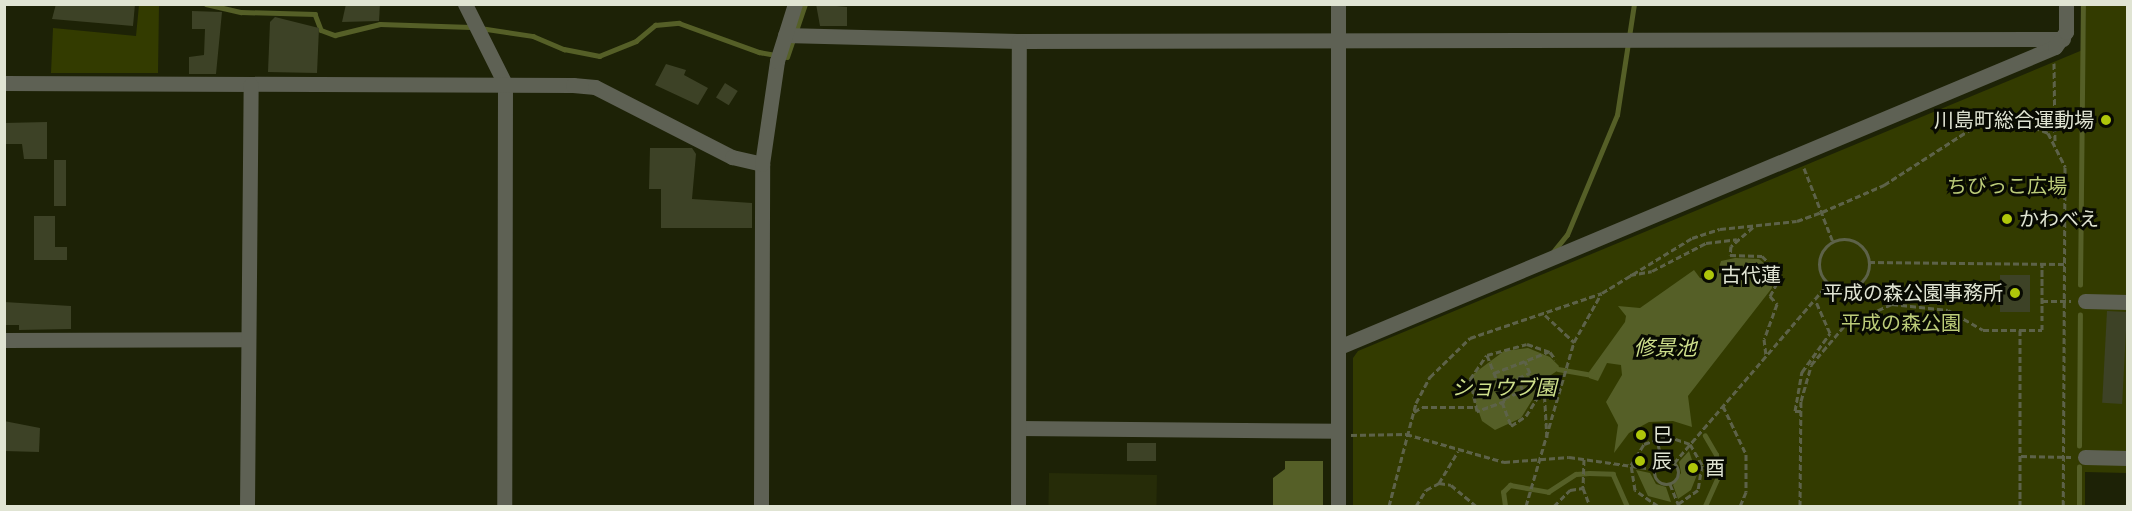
<!DOCTYPE html>
<html>
<head>
<meta charset="utf-8">
<style>
	body { margin:0 }
	#map { position:relative; width:2132px; height:511px; overflow:hidden; background:#1d2206; font-family:"Fira Sans","Noto Sans JP",sans-serif }
	div>[style] { position:absolute }
	[style*='--x'] { left:calc(var(--x)*1px); top:calc(var(--y)*1px); width:calc(var(--w)*1px); rotate:calc(var(--a)*1deg) }
	.built>* { inset:0; background:#262c08; transform-origin:0 0 }
	.green>* { inset:0; background:#333b00 }
	.water>* { inset:0; background:#555f27 }
	.stream>* { height:4.5px; margin:-2.25px; padding:0 2.25px; transform-origin:2.25px; border-radius:2.25px; background:#555f27 }
	.building>* { inset:0; background:#3d4226; transform-origin:0 0 }
	.path>* { height:3px; margin-top:-1.5px; transform-origin:0; background:repeating-linear-gradient(90deg,#5d6249 0 6px,transparent 0 9px) }
	.path>.ring { margin:-1.5px; padding:0; box-sizing:content-box; background:none; border:3px solid #5d6249; border-radius:50% }
	.minor>* { height:15px; margin:-7.5px; padding:0 7.5px; transform-origin:7.5px; border-radius:7.5px; background:#5e6154 }
	.dots>* { width:16px; height:16px; translate:-50% -50%; box-sizing:border-box; border:3px solid #080a02; border-radius:50% }
	span { translate:-50% -50%; white-space:nowrap; text-align:center; line-height:1.15; -webkit-text-stroke:6px #080a02; paint-order:stroke }
	.poi-label { font-size:20px; color:#e0e4d3 }
	.right { translate:-100% -50%; text-align:right }
	.left { translate:0 -50%; text-align:left }
	.park-label { font-size:20px; color:#bccc79 }
	.water-label { font-size:21px; color:#cedf8b; font-style:italic }
	.frame { position:absolute; inset:0; border:6px solid #e0e4d3; pointer-events:none }
</style>
</head>
<body>
<div id="map">
	<div class="built">
		<div style="left:1049px;top:473px;width:108px;height:33px;rotate:1deg"></div>
	</div>
	<div class="green">
		<div style="clip-path:polygon(139px 5px,159px 5px,158px 73px,51px 73px,53px 28px,136px 36px)"></div>
		<div style="clip-path:polygon(2086px 5px,2127px 5px,2127px 473px,2085px 472px,2085px 506px,1353px 506px,1353px 358px,1358px 351px,2085px 49px)"></div>
	</div>
	<div class="water">
		<div style="clip-path:polygon(1735px 258px,1759px 259px,1770px 268px,1772px 288px,1688px 396px,1692px 427px,1673px 421px,1649px 422px,1629px 433px,1614px 453px,1618px 425px,1606px 402px,1622px 375px,1621px 365px,1607px 363px,1598px 381px,1589px 378px,1589px 372px,1625px 322px,1626px 316px,1618px 306px,1640px 308px,1694px 270px,1700px 278px,1715px 280px,1721px 261px)"></div>
		<div style="clip-path:polygon(1528px 348px,1550px 357px,1559px 366px,1557px 371px,1545px 379px,1521px 418px,1495px 430px,1482px 421px,1470px 387px,1472px 375px,1504px 351px)"></div>
		<div style="clip-path:polygon(1689px 451px,1697px 475px,1691px 490px,1678px 499px,1673px 485px,1681px 473px,1679px 462px)"></div>
		<div style="clip-path:polygon(1285px 461px,1323px 461px,1323px 506px,1273px 506px,1273px 478px,1285px 469px)"></div>
		<div style="clip-path:polygon(1636px 470px,1650px 473px,1656px 484px,1666px 487px,1671px 502px,1648px 496px)"></div>
	</div>
	<div class="stream">
		<div style="--x:206;--y:4;--w:36;--a:13"></div>
		<div style="--x:241;--y:12;--w:74;--a:1.5"></div>
		<div style="--x:315;--y:14;--w:17;--a:69"></div>
		<div style="--x:321;--y:30;--w:15;--a:20"></div>
		<div style="--x:335;--y:35;--w:46;--a:-13.7"></div>
		<div style="--x:380;--y:24;--w:91;--a:1.9"></div>
		<div style="--x:480;--y:28;--w:54;--a:8.6"></div>
		<div style="--x:533;--y:36;--w:34;--a:23"></div>
		<div style="--x:564;--y:49;--w:36;--a:11"></div>
		<div style="--x:599;--y:56;--w:40;--a:-22"></div>
		<div style="--x:636;--y:41;--w:25;--a:-40"></div>
		<div style="--x:655;--y:25;--w:24;--a:-5"></div>
		<div style="--x:679;--y:23;--w:85;--a:19.9"></div>
		<div style="--x:759;--y:52;--w:28;--a:10"></div>
		<div style="--x:787;--y:57;--w:56;--a:-71.2"></div>
		<div style="--x:1553;--y:252;--w:22;--a:-51"></div>
		<div style="--x:1567;--y:235;--w:130;--a:-67.4"></div>
		<div style="--x:1617;--y:115;--w:112;--a:-81.3"></div>
		<div style="--x:2080;--y:285;--w:281;--a:-89.4"></div>
		<div style="--x:1558;--y:369;--w:36;--a:10"></div>
		<div style="--x:2079;--y:446;--w:131;--a:-89.6"></div>
		<div style="--x:1505;--y:506;--w:14;--a:-98"></div>
		<div style="--x:1503;--y:492;--w:10;--a:-45"></div>
		<div style="--x:1510;--y:485;--w:39;--a:10"></div>
		<div style="--x:1548;--y:492;--w:33;--a:-33"></div>
		<div style="--x:1576;--y:474;--w:13;--a:-4"></div>
		<div style="--x:1589;--y:473;--w:24;--a:2"></div>
		<div style="--x:1613;--y:474;--w:35;--a:66"></div>
		<div style="--x:1705;--y:506;--w:32;--a:-66"></div>
		<div style="--x:1718;--y:477;--w:22;--a:-95"></div>
		<div style="--x:1716;--y:455;--w:22;--a:-120"></div>
		<div style="--x:2079;--y:506;--w:39;--a:-90"></div>
	</div>
	<div class="building">
		<div style="clip-path:polygon(56px 4px,135px 4px,133px 26px,52px 19px)"></div>
		<div style="clip-path:polygon(380px 4px,379px 21px,342px 22px,346px 4px)"></div>
		<div style="clip-path:polygon(816px 4px,847px 7px,847px 26px,820px 26px)"></div>
		<div style="clip-path:polygon(192px 11px,222px 12px,216px 74px,189px 74px,189px 57px,204px 55px,205px 29px,192px 29px)"></div>
		<div style="clip-path:polygon(275px 17px,319px 28px,317px 73px,268px 72px,270px 22px)"></div>
		<div style="clip-path:polygon(666px 64px,686px 70px,684px 75px,708px 88px,698px 105px,655px 85px)"></div>
		<div style="left:725px;top:83px;width:15px;height:17px;rotate:32deg"></div>
		<div style="clip-path:polygon(47px 122px,47px 159px,24px 159px,22px 144px,4px 144px,4px 123px)"></div>
		<div style="clip-path:polygon(650px 148px,692px 148px,696px 154px,692px 199px,752px 203px,752px 228px,661px 228px,661px 189px,649px 189px)"></div>
		<div style="left:54px;top:160px;width:12px;height:46px"></div>
		<div style="clip-path:polygon(34px 216px,55px 216px,55px 247px,67px 247px,67px 260px,34px 260px)"></div>
		<div style="left:2000px;top:275px;width:30px;height:37px"></div>
		<div style="clip-path:polygon(4px 302px,71px 306px,71px 329px,19px 330px,19px 325px,4px 325px)"></div>
		<div style="left:2107px;top:311px;width:20px;height:92px;rotate:3deg"></div>
		<div style="clip-path:polygon(4px 421px,40px 428px,39px 452px,4px 451px)"></div>
		<div style="left:1127px;top:443px;width:29px;height:18px"></div>
	</div>
	<div class="path">
		<div style="--x:2054;--y:63;--w:78;--a:89.3"></div>
		<div style="--x:1804;--y:168;--w:79;--a:68.6"></div>
		<div style="--x:1753;--y:227;--w:29;--a:139"></div>
		<div style="--x:1731;--y:246;--w:9;--a:96"></div>
		<div style="--x:1730;--y:255;--w:32;--a:2"></div>
		<div style="--x:1762;--y:256;--w:17;--a:45"></div>
		<div style="--x:1774;--y:268;--w:15;--a:79"></div>
		<div style="--x:1777;--y:283;--w:15;--a:118"></div>
		<div style="--x:1770;--y:296;--w:11;--a:49"></div>
		<div style="--x:1777;--y:304;--w:37;--a:110"></div>
		<div style="--x:1764;--y:339;--w:16;--a:83"></div>
		<div class="ring" style="left:1819px;top:239px;width:47px;height:47px"></div>
		<div style="--x:1869;--y:262;--w:195;--a:0.6"></div>
		<div style="--x:1630;--y:275;--w:22;--a:-10"></div>
		<div style="--x:1652;--y:271;--w:61;--a:-27.4"></div>
		<div style="--x:1706;--y:243;--w:31;--a:-7"></div>
		<div style="--x:2042;--y:301;--w:29;--a:0"></div>
		<div style="--x:1545;--y:315;--w:40;--a:43"></div>
		<div style="--x:2020;--y:330;--w:22;--a:0"></div>
		<div style="--x:2042;--y:330;--w:67;--a:-90"></div>
		<div style="--x:1487;--y:355;--w:49;--a:68.6"></div>
		<div style="--x:1505;--y:401;--w:30;--a:160"></div>
		<div style="--x:1477;--y:411;--w:33;--a:-102"></div>
		<div style="--x:1470;--y:379;--w:29;--a:-55"></div>
		<div style="--x:1487;--y:355;--w:41;--a:-15.4"></div>
		<div style="--x:1527;--y:344;--w:24;--a:19"></div>
		<div style="--x:1550;--y:352;--w:9;--a:54"></div>
		<div style="--x:1494;--y:373;--w:58;--a:-21.3"></div>
		<div style="--x:1504;--y:398;--w:20;--a:-20"></div>
		<div style="--x:1523;--y:391;--w:14;--a:-111"></div>
		<div style="--x:1518;--y:378;--w:13;--a:-23"></div>
		<div style="--x:1530;--y:373;--w:13;--a:-113"></div>
		<div style="--x:1502;--y:402;--w:26;--a:69"></div>
		<div style="--x:1511;--y:426;--w:18;--a:-34"></div>
		<div style="--x:1526;--y:416;--w:34;--a:-58"></div>
		<div style="--x:1544;--y:387;--w:52;--a:86.7"></div>
		<div style="--x:1723;--y:406;--w:53;--a:64.4"></div>
		<div style="--x:1746;--y:454;--w:38;--a:90"></div>
		<div style="--x:1746;--y:492;--w:15;--a:113"></div>
		<div style="--x:1801;--y:411;--w:6;--a:180"></div>
		<div style="--x:1795;--y:411;--w:40;--a:-80"></div>
		<div style="--x:1802;--y:372;--w:48;--a:-54.3"></div>
		<div style="--x:1830;--y:333;--w:36;--a:-114"></div>
		<div style="--x:1414;--y:412;--w:9;--a:-32"></div>
		<div style="--x:1422;--y:407;--w:54;--a:0"></div>
		<div style="--x:1351;--y:435;--w:55;--a:-1"></div>
		<div style="--x:1406;--y:434;--w:102;--a:15.9"></div>
		<div style="--x:1504;--y:462;--w:65;--a:-4.4"></div>
		<div style="--x:1569;--y:457;--w:85;--a:8.1"></div>
		<div style="--x:1656;--y:437;--w:24;--a:75"></div>
		<div style="--x:2021;--y:456;--w:50;--a:1.1"></div>
		<div style="--x:1584;--y:459;--w:29;--a:92"></div>
		<div style="--x:1583;--y:488;--w:19;--a:69"></div>
		<div class="ring" style="left:1654px;top:460px;width:21px;height:21px"></div>
		<div style="--x:1674;--y:463;--w:238;--a:-49.3"></div>
		<div style="--x:1439;--y:483;--w:37;--a:-59"></div>
		<div style="--x:1670;--y:484;--w:24;--a:68"></div>
		<div style="--x:1389;--y:506;--w:106;--a:-75.3"></div>
		<div style="--x:1416;--y:403;--w:30;--a:-62"></div>
		<div style="--x:1430;--y:377;--w:56;--a:-44.3"></div>
		<div style="--x:1470;--y:338;--w:139;--a:-18.8"></div>
		<div style="--x:1602;--y:293;--w:105;--a:-31.4"></div>
		<div style="--x:1692;--y:238;--w:29;--a:-18"></div>
		<div style="--x:1720;--y:229;--w:77;--a:-5.9"></div>
		<div style="--x:1797;--y:221;--w:27;--a:-20"></div>
		<div style="--x:1822;--y:212;--w:68;--a:-23.5"></div>
		<div style="--x:1884;--y:185;--w:111;--a:-32.8"></div>
		<div style="--x:1977;--y:125;--w:33;--a:-14"></div>
		<div style="--x:2009;--y:117;--w:42;--a:22.3"></div>
		<div style="--x:2048;--y:133;--w:38;--a:63"></div>
		<div style="--x:2065;--y:167;--w:339;--a:90.3"></div>
		<div style="--x:1416;--y:506;--w:19;--a:-58"></div>
		<div style="--x:1426;--y:490;--w:15;--a:-28"></div>
		<div style="--x:1439;--y:483;--w:12;--a:9"></div>
		<div style="--x:1451;--y:485;--w:33;--a:40"></div>
		<div style="--x:1526;--y:506;--w:171;--a:-73.7"></div>
		<div style="--x:1574;--y:342;--w:55;--a:-60.6"></div>
		<div style="--x:1554;--y:506;--w:23;--a:-45"></div>
		<div style="--x:1570;--y:490;--w:13;--a:-9"></div>
		<div style="--x:1658;--y:506;--w:28;--a:-145"></div>
		<div style="--x:1635;--y:490;--w:25;--a:-99"></div>
		<div style="--x:1631;--y:465;--w:25;--a:-58"></div>
		<div style="--x:1644;--y:444;--w:24;--a:-19"></div>
		<div style="--x:1667;--y:436;--w:24;--a:19"></div>
		<div style="--x:1690;--y:444;--w:24;--a:60"></div>
		<div style="--x:1702;--y:465;--w:25;--a:99"></div>
		<div style="--x:1698;--y:490;--w:28;--a:145"></div>
		<div style="--x:1800;--y:506;--w:105;--a:-89.5"></div>
		<div style="--x:1801;--y:401;--w:37;--a:-74"></div>
		<div style="--x:1811;--y:365;--w:52;--a:-49.6"></div>
		<div style="--x:1845;--y:325;--w:51;--a:-24.1"></div>
		<div style="--x:1892;--y:304;--w:56;--a:6.1"></div>
		<div style="--x:1948;--y:310;--w:40;--a:29.7"></div>
		<div style="--x:1983;--y:330;--w:37;--a:0"></div>
		<div style="--x:2020;--y:330;--w:176;--a:90"></div>
	</div>
	<div class="minor">
		<div style="--x:465;--y:4;--w:89;--a:63.4"></div>
		<div style="--x:505;--y:84;--w:422;--a:90.1"></div>
		<div style="--x:785;--y:35;--w:234;--a:1.5"></div>
		<div style="--x:1019;--y:41;--w:1044;--a:-0.11"></div>
		<div style="--x:4;--y:83;--w:569;--a:0.2"></div>
		<div style="--x:573;--y:85;--w:22;--a:5"></div>
		<div style="--x:595;--y:87;--w:154;--a:27.1"></div>
		<div style="--x:732;--y:157;--w:31;--a:13"></div>
		<div style="--x:2085;--y:301;--w:43;--a:1.3"></div>
		<div style="--x:4;--y:340;--w:244;--a:-0.2"></div>
		<div style="--x:1339;--y:347;--w:776;--a:-22.73"></div>
		<div style="--x:2055;--y:47;--w:19;--a:-54"></div>
		<div style="--x:2066;--y:32;--w:28;--a:-90"></div>
		<div style="--x:1019;--y:428;--w:319;--a:0.5"></div>
		<div style="--x:2085;--y:457;--w:43;--a:1.3"></div>
		<div style="--x:247;--y:506;--w:421;--a:-89.5"></div>
		<div style="--x:761;--y:506;--w:342;--a:-89.8"></div>
		<div style="--x:762;--y:164;--w:104;--a:-81.7"></div>
		<div style="--x:777;--y:61;--w:60;--a:-72.5"></div>
		<div style="--x:1018;--y:506;--w:465;--a:-89.9"></div>
		<div style="--x:1338;--y:506;--w:502;--a:-90"></div>
	</div>
	<div class="dots">
		<div style="left:2106px;top:120px;background:#aec60a"></div>
		<div style="left:2007px;top:219px;background:#aec60a"></div>
		<div style="left:1709px;top:275px;background:#aec60a"></div>
		<div style="left:2015px;top:293px;background:#aec60a"></div>
		<div style="left:1641px;top:435px;background:#aec60a"></div>
		<div style="left:1640px;top:461px;background:#aec60a"></div>
		<div style="left:1693px;top:468px;background:#aec60a"></div>
	</div>
	<div class="poi-label">
		<span class="right" style="left:2094px;top:120px">川島町総合運動場</span>
		<span class="left" style="left:2019px;top:219px">かわべえ</span>
		<span class="left" style="left:1721px;top:275px">古代蓮</span>
		<span class="right" style="left:2003px;top:293px">平成の森公園事務所</span>
		<span class="left" style="left:1653px;top:435px">巳</span>
		<span class="left" style="left:1652px;top:461px">辰</span>
		<span class="left" style="left:1705px;top:468px">酉</span>
	</div>
	<div class="park-label">
		<span style="left:2007px;top:186px">ちびっこ広場</span>
		<span style="left:1901px;top:323px">平成の森公園</span>
	</div>
	<div class="water-label">
		<span style="left:1665px;top:348px">修景池</span>
		<span style="left:1504px;top:388px">ショウブ園</span>
	</div>
	<div class="frame"></div>
</div>
</body>
</html>
